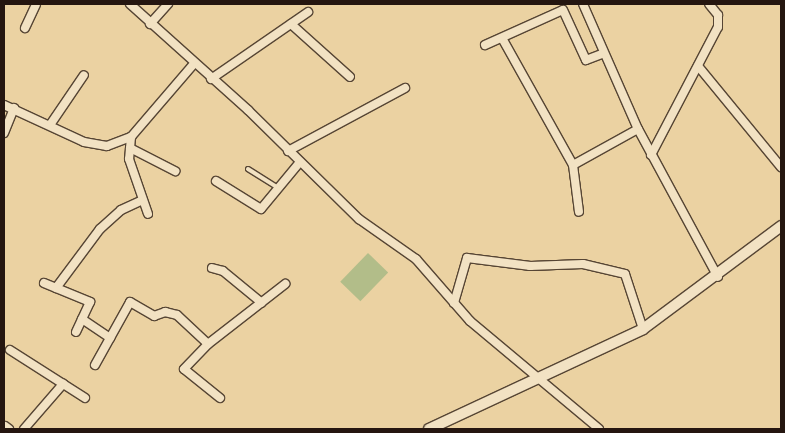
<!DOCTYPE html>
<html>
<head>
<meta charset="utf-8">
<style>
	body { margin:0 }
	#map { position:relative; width:785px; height:433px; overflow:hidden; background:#ebd2a2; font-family:"IM FELL Great Primer",serif }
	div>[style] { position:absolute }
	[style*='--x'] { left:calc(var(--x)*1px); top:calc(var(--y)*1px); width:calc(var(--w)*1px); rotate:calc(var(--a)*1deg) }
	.green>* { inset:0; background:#b2bd89; transform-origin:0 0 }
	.roads { filter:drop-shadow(1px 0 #564534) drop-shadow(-1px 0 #564534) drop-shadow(0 1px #564534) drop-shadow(0 -1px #564534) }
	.lane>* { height:4px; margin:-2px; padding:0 2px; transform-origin:2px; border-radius:2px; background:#f2e2c3 }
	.street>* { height:8px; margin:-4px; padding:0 4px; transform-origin:4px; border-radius:4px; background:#f2e2c3 }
	.secondary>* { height:10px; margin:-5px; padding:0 5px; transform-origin:5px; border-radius:5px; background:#f2e2c3 }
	span { translate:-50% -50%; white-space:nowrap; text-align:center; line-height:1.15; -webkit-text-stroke:4.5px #f2e2c3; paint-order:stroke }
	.frame { position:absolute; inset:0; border:5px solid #251610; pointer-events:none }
</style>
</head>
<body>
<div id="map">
	<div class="green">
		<div style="left:368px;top:253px;width:28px;height:40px;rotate:44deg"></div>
	</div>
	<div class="roads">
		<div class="lane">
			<div style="--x:248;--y:169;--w:36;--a:32"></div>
		</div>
		<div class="street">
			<div style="--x:130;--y:4;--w:159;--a:41.9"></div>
			<div style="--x:248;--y:110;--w:156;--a:44.5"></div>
			<div style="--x:359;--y:219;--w:70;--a:35.1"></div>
			<div style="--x:416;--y:259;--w:82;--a:48.9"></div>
			<div style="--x:470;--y:321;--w:168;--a:39.9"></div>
			<div style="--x:583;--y:4;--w:137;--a:66.3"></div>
			<div style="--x:638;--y:129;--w:168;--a:61.6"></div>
			<div style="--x:150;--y:24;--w:27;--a:-48"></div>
			<div style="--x:291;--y:24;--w:79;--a:41.9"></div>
			<div style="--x:25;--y:28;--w:26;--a:-65"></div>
			<div style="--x:502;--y:38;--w:145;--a:60.8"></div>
			<div style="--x:573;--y:165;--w:47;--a:82.7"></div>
			<div style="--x:485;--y:45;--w:85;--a:-24.2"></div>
			<div style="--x:563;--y:10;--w:55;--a:65.3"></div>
			<div style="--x:586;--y:60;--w:19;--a:-21"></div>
			<div style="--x:698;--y:66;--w:131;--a:50.6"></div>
			<div style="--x:211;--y:79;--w:118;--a:-34.6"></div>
			<div style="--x:4;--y:105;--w:88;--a:24.8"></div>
			<div style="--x:84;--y:142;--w:23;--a:10"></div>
			<div style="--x:107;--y:146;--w:26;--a:-21"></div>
			<div style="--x:131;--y:137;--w:95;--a:-49.3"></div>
			<div style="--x:50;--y:125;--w:60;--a:-55.8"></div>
			<div style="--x:4;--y:133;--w:27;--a:-68"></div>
			<div style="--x:131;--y:137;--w:22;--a:95"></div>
			<div style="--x:129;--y:159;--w:58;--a:70.9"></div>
			<div style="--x:130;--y:148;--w:51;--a:27.1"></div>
			<div style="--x:288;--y:151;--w:133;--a:-28.3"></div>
			<div style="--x:651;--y:155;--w:144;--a:-62.4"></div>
			<div style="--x:718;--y:27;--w:12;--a:-90"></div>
			<div style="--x:718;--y:15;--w:14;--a:-129"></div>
			<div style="--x:573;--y:165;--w:74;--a:-29"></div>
			<div style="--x:216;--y:181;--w:53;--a:31.9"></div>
			<div style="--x:261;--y:209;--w:61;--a:-50.3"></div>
			<div style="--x:212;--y:268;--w:11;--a:15"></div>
			<div style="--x:223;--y:271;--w:50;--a:39.4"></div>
			<div style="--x:44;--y:283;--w:50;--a:22.4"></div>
			<div style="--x:90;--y:302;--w:33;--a:115"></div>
			<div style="--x:56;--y:288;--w:74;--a:-53.3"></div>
			<div style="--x:100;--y:229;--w:28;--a:-42"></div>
			<div style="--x:121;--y:210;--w:23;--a:-25"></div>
			<div style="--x:454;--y:303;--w:47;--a:-73.9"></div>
			<div style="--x:467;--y:258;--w:64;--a:7.2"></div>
			<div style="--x:530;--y:266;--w:53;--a:-2.2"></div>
			<div style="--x:583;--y:264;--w:43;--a:13.4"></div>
			<div style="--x:625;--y:274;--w:58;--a:71.9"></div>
			<div style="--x:82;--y:319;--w:34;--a:34"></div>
			<div style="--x:10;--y:350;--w:89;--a:32.6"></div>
			<div style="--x:95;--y:365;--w:72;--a:-60.9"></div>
			<div style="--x:130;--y:302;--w:28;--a:30"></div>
			<div style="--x:154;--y:316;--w:12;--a:-20"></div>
			<div style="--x:165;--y:312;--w:12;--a:14"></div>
			<div style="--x:177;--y:315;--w:42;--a:43.1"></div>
			<div style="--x:220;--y:398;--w:46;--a:-141.1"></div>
			<div style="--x:184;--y:369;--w:35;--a:-46"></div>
			<div style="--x:208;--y:344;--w:98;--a:-37.9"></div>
			<div style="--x:5;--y:426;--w:5;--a:37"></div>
			<div style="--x:24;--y:429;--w:60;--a:-49.1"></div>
		</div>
		<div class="secondary">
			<div style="--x:429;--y:429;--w:236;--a:-25"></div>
			<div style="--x:643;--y:329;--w:172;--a:-36.7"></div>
		</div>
	</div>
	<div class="frame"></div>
</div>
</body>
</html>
